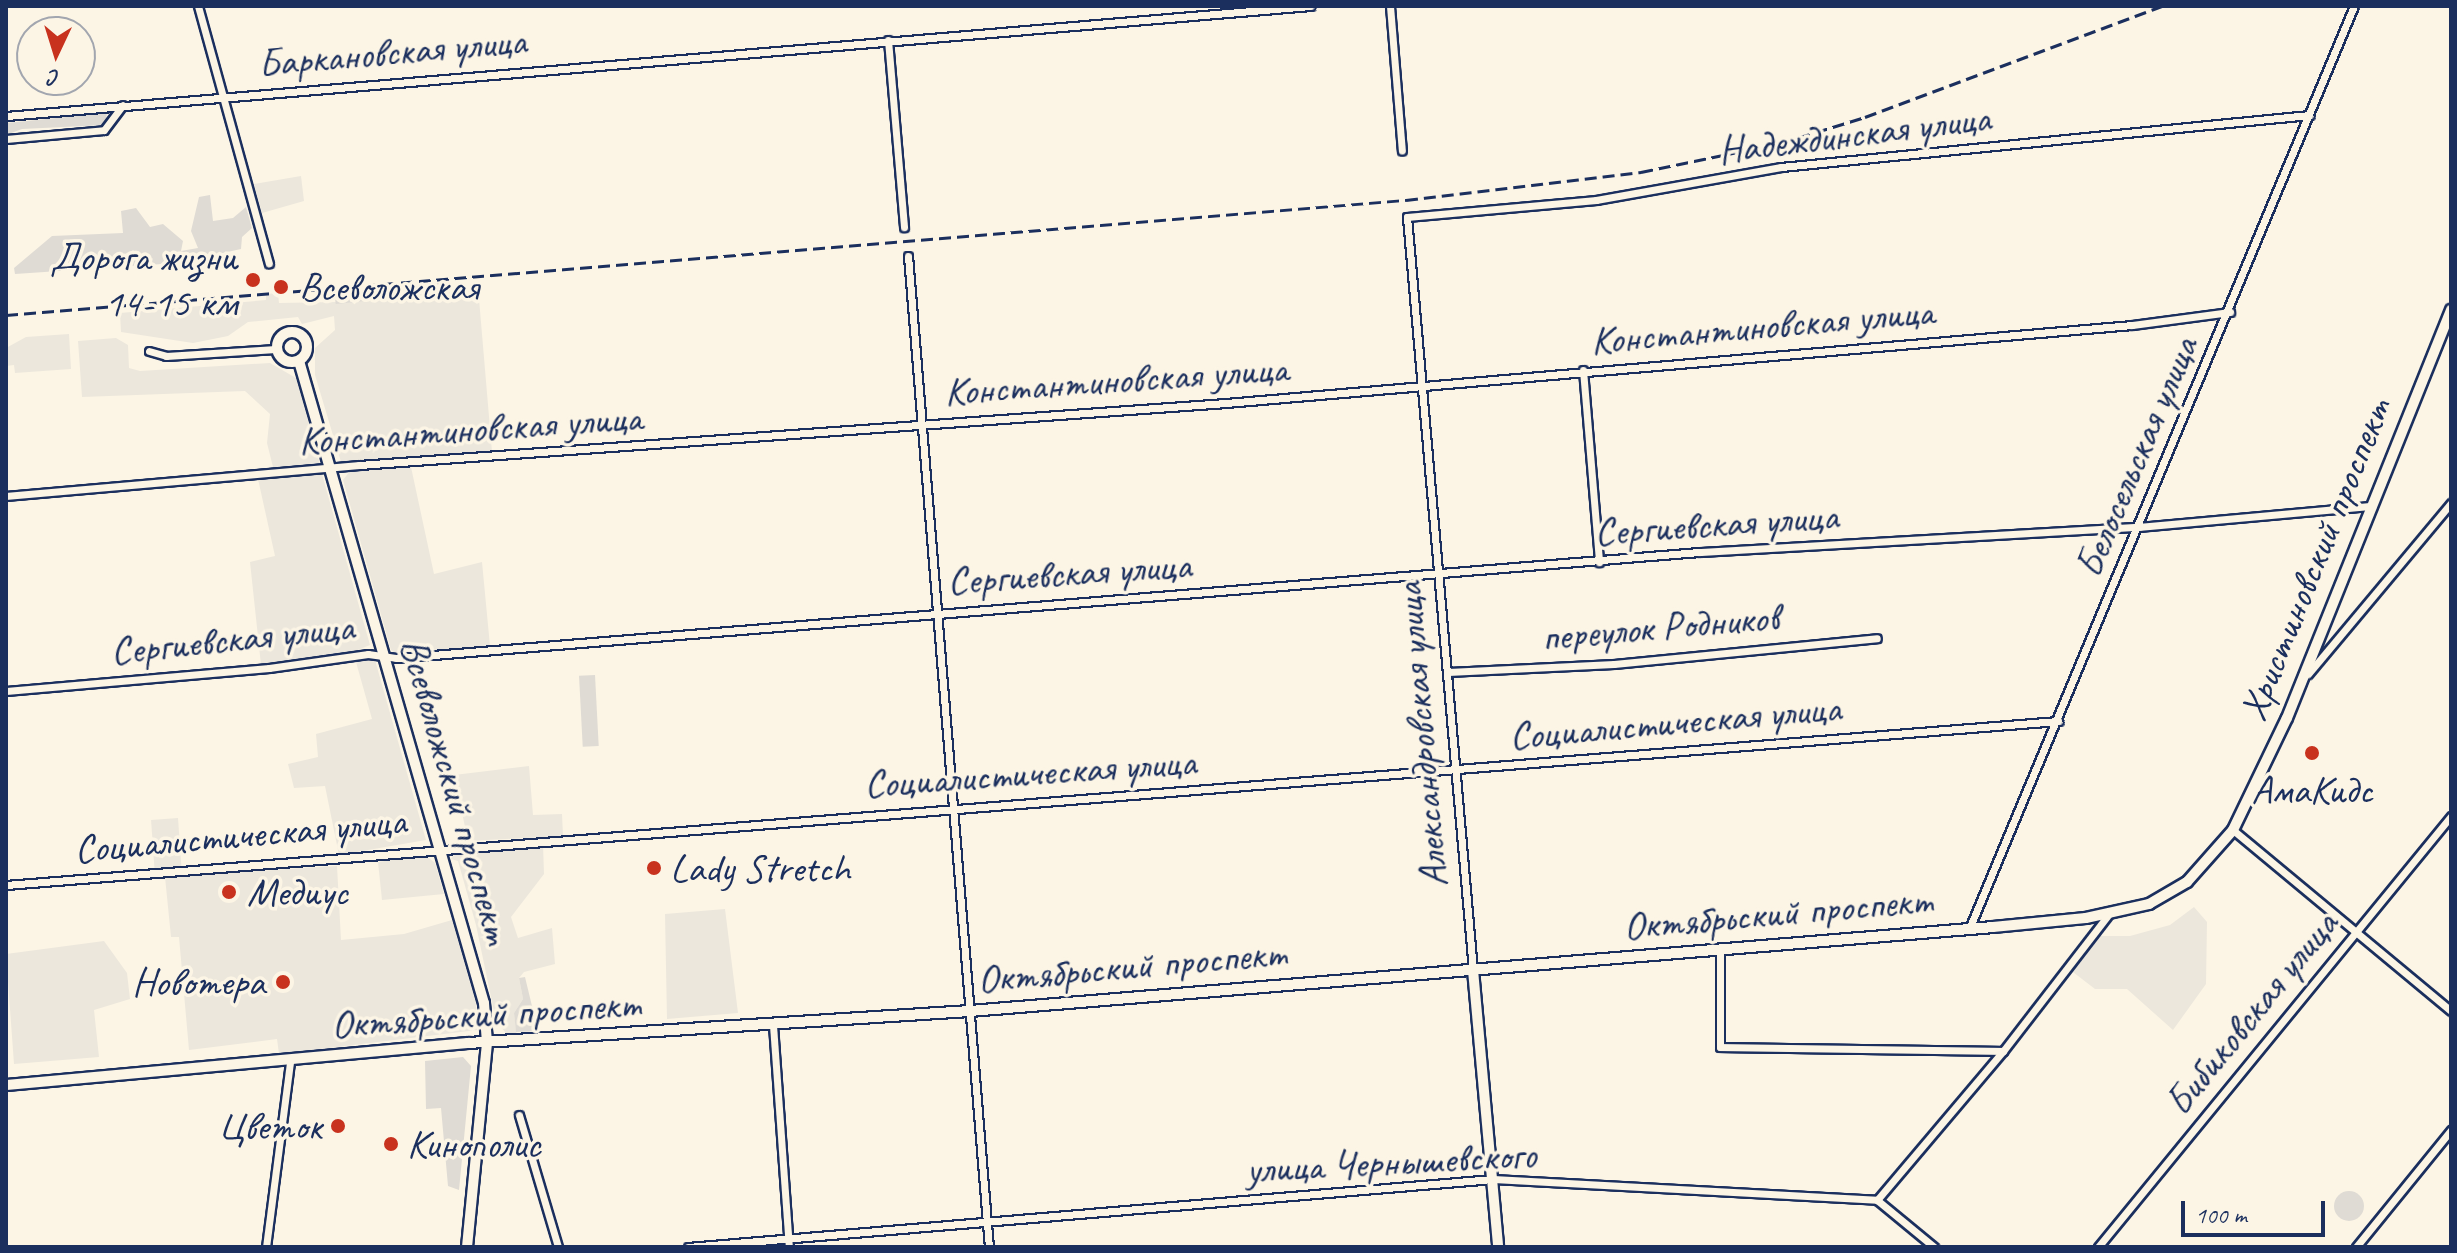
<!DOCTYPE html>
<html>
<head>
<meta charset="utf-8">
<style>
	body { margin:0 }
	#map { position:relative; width:2457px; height:1253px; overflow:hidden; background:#fcf5e5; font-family:Caveat,sans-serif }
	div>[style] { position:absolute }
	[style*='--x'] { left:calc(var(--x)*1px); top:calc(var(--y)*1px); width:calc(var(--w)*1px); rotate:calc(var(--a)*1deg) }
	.built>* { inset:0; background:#ece7dc; transform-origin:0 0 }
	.green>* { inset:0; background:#dfdbd4; transform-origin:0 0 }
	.round { border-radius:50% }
	.roads { filter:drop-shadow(2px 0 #1b2f5e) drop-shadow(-2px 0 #1b2f5e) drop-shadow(0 2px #1b2f5e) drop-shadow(0 -2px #1b2f5e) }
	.street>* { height:7px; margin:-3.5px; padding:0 3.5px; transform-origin:3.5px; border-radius:3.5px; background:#fcf5e5 }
	.secondary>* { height:10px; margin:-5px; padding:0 5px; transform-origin:5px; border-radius:5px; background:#fcf5e5 }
	.secondary>.ring { margin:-5px; padding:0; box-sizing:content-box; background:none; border:10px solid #fcf5e5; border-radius:50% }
	.rail>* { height:3px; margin-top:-1.5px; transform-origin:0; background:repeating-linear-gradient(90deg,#1b2f5e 0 12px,transparent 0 18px) }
	.dots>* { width:22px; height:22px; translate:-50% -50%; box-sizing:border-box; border:4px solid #fcf5e5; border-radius:50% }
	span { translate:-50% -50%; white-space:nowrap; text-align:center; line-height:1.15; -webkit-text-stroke:7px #fcf5e5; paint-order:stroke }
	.street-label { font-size:40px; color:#1b2f5e }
	.poi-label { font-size:40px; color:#1b2f5e }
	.right { translate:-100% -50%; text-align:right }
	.left { translate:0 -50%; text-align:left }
	.frame { position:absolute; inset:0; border:8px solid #1b2f5e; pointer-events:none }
	.north { position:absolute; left:16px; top:16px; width:80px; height:80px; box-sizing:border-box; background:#fcf5e5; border:2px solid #a2a6af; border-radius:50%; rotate:184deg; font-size:22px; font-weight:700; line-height:32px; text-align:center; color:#1b2f5e }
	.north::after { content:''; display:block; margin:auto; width:28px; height:36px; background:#c8321e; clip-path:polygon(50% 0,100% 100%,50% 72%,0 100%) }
	.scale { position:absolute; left:2181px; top:1201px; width:144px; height:36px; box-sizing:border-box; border:4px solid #1b2f5e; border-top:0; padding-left:10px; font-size:24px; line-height:28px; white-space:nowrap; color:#1b2f5e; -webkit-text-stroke:6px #fcf5e5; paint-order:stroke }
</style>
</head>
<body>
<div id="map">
	<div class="built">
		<div style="clip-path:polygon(301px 176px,304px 201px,262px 213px,254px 184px)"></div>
		<div style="clip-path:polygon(478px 287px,492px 452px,341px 462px,315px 375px,315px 348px,335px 330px,334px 316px,302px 324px,298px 317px,248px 322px,228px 336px,193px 343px,121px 332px,120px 313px,266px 300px,266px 294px,278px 293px,279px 303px,336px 302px)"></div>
		<div style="clip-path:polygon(69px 334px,71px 369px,15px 373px,14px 365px,6px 366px,6px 348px,26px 337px)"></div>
		<div style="clip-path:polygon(116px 338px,128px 345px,129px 368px,140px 371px,270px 363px,296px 378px,320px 464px,274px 471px,267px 443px,270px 414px,245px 391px,82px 397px,78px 341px)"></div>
		<div style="clip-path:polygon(411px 467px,434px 574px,482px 562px,490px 646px,397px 654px,391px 650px,343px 480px,350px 471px)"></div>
		<div style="clip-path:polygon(322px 474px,370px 645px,343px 656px,261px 665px,250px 562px,275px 556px,258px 479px)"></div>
		<div style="clip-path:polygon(375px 660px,426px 840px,339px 855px,325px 786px,294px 788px,288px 764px,318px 757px,316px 734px,372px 719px,356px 662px)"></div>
		<div style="clip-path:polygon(529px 766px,533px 815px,562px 814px,563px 836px,468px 841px,454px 775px)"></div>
		<div style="left:178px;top:818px;width:49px;height:27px;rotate:86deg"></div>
		<div style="clip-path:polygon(543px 844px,544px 874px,511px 917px,518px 938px,552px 928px,555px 964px,524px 972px,519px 978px,523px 999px,514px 1013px,517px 1038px,510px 1038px,496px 1021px,476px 925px,458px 861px,451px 859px,454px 854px,480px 849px)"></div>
		<div style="clip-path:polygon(425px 855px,435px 863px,444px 894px,382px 900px,378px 862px)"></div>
		<div style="clip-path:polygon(337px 866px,341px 940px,404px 934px,452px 920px,476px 1004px,477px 1030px,279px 1054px,277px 1039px,189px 1050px,179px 937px,171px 937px,165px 877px)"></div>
		<div style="clip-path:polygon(2194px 907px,2207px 922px,2206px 984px,2173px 1030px,2127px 989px,2095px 989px,2069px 969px,2094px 936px,2130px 936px,2170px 925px)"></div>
		<div style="clip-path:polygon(725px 909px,738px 1013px,667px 1019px,665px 914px)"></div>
		<div style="clip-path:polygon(104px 941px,127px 973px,130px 999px,94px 1010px,99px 1057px,14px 1064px,6px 954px)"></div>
	</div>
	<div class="green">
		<div style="clip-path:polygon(107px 113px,105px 125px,22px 129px,6px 135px,6px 123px)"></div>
		<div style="clip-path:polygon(210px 195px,213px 221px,233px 218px,246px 207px,252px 228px,242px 237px,241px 249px,177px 263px,15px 274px,14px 268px,52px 236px,123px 233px,121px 211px,136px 208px,150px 227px,163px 224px,183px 241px,181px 251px,198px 248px,191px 231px,199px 197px)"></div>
		<div style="left:450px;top:282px;width:10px;height:116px;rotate:84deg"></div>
		<div style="left:595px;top:675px;width:71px;height:16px;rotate:87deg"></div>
		<div style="clip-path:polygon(525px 977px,538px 1031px,516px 1032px,514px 1013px,523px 999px,519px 978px)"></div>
		<div style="clip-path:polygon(463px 1057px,471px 1066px,459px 1190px,448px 1186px,441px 1108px,426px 1109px,425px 1061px)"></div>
		<div class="round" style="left:2334px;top:1191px;width:30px;height:30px"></div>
	</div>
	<div class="roads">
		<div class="street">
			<div style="--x:198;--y:6;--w:267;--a:74.6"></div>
			<div style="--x:1390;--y:6;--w:145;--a:85.3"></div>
			<div style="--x:888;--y:40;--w:188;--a:85.1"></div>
			<div style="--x:6;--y:116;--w:1309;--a:-4.82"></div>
			<div style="--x:6;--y:139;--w:98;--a:-5.2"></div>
			<div style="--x:104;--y:130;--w:31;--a:-53"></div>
			<div style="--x:908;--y:256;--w:994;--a:85.33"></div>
			<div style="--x:149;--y:351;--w:18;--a:16"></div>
			<div style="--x:166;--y:356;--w:110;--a:-3.6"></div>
			<div style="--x:1583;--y:370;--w:193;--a:85.2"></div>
			<div style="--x:6;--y:496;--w:354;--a:-5"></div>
			<div style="--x:359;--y:465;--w:869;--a:-4.09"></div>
			<div style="--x:1226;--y:403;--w:909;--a:-4.92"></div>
			<div style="--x:2132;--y:325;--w:99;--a:-7.6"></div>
			<div style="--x:1448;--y:672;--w:166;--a:-2.8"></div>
			<div style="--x:1614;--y:664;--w:264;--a:-5.6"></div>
			<div style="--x:2308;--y:674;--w:223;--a:-50.1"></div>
			<div style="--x:6;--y:691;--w:264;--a:-5"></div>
			<div style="--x:269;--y:668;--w:100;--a:-8"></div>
			<div style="--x:368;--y:654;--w:28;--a:8"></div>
			<div style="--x:396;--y:658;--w:1308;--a:-4.65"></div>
			<div style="--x:1700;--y:552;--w:440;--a:-3.3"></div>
			<div style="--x:2139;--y:527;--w:234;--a:-5.2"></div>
			<div style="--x:2233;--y:830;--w:283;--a:39.7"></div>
			<div style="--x:6;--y:885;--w:2059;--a:-4.57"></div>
			<div style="--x:1969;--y:929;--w:1000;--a:-67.36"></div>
			<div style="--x:1720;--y:949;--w:98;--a:90"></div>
			<div style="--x:1720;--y:1047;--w:283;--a:0.8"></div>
			<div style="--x:1473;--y:970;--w:756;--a:-95.01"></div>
			<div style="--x:1407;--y:217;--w:190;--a:-5.1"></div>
			<div style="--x:1596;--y:200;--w:188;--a:-10.1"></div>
			<div style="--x:1781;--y:167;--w:531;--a:-5.62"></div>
			<div style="--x:773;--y:1025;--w:223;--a:85.9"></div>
			<div style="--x:519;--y:1115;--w:138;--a:73.5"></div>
			<div style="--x:1877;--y:1200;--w:74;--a:39.5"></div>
			<div style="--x:266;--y:1247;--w:188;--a:-82.6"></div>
			<div style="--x:688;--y:1247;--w:807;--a:-4.83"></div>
			<div style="--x:1492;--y:1179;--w:386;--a:3.1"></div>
			<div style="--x:1877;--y:1200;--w:195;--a:-49.8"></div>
			<div style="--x:2003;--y:1051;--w:172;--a:-52.3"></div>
			<div style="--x:2098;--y:1247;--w:557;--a:-50.68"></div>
			<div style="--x:2356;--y:1247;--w:151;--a:-50.9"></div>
		</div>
		<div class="secondary">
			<div class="ring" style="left:277px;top:332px;width:20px;height:20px"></div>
			<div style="--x:299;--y:361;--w:668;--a:73.93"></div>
			<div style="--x:484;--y:1003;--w:40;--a:85.7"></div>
			<div style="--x:487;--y:1043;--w:205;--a:95.6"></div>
			<div style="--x:1473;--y:970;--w:278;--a:84.8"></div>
			<div style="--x:6;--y:1085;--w:464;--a:-5.2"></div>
			<div style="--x:468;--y:1043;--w:503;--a:-3.65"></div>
			<div style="--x:970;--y:1011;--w:1026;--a:-4.69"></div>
			<div style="--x:1993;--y:927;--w:93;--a:-5.5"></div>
			<div style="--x:2086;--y:918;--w:65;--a:-12.5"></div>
			<div style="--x:2149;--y:904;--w:44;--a:-30.1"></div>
			<div style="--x:2187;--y:882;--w:69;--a:-48.5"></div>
			<div style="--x:2233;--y:830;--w:124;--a:-64.3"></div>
			<div style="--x:2287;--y:718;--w:440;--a:-68.1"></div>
		</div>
	</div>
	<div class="rail">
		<div style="--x:6;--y:315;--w:1405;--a:-4.7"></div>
		<div style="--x:1406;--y:200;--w:237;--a:-6.8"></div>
		<div style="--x:1641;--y:172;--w:143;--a:-11.7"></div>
		<div style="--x:1781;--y:143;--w:88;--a:-17.2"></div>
		<div style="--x:1865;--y:117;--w:317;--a:-20.5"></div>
	</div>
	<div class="dots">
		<div style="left:253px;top:280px;background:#c8321e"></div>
		<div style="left:281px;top:287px;background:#c8321e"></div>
		<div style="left:2312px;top:753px;background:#c8321e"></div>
		<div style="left:654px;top:868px;background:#c8321e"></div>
		<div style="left:229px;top:892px;background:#c8321e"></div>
		<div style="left:283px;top:982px;background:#c8321e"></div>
		<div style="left:338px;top:1126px;background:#c8321e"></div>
		<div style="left:391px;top:1144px;background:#c8321e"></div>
	</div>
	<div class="street-label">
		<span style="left:392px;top:52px;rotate:-5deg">Баркановская улица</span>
		<span style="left:1854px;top:134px;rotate:-7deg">Надеждинская улица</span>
		<span style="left:1762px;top:326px;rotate:-5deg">Константиновская улица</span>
		<span style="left:1116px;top:380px;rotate:-4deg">Константиновская улица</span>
		<span style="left:470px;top:429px;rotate:-4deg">Константиновская улица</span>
		<span style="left:2136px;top:457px;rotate:-67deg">Белосельская улица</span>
		<span style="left:1716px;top:524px;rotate:-4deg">Сергиевская улица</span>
		<span style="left:2315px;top:559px;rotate:-68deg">Христиновский проспект</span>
		<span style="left:1069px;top:573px;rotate:-4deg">Сергиевская улица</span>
		<span style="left:1660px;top:627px;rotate:-5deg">переулок Родников</span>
		<span style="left:232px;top:639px;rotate:-6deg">Сергиевская улица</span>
		<span style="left:1675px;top:722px;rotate:-5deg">Социалистическая улица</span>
		<span style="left:1421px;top:735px;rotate:-95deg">Александровская улица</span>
		<span style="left:1030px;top:773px;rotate:-4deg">Социалистическая улица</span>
		<span style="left:456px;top:791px;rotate:74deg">Всеволожский проспект</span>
		<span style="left:240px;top:835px;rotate:-5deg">Социалистическая улица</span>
		<span style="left:1778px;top:913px;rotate:-5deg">Октябрьский проспект</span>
		<span style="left:1132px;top:966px;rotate:-5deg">Октябрьский проспект</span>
		<span style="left:2251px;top:1013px;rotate:-51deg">Бибиковская улица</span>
		<span style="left:486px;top:1014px;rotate:-4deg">Октябрьский проспект</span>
		<span style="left:1391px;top:1162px;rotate:-3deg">улица Чернышевского</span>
	</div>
	<div class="poi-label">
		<span class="right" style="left:237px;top:280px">Дорога жизни<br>14-15 км</span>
		<span class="left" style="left:299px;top:287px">Всеволожская</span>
		<span style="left:2312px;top:790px">АмаКидс</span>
		<span class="left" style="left:670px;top:868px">Lady Stretch</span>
		<span class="left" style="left:247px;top:892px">Медиус</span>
		<span class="right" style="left:265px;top:982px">Новотера</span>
		<span class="right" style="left:322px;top:1126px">Цветок</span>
		<span class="left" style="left:407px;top:1144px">Кинополис</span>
	</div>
	<div class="frame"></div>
	<div class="north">С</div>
	<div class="scale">100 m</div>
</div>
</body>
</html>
